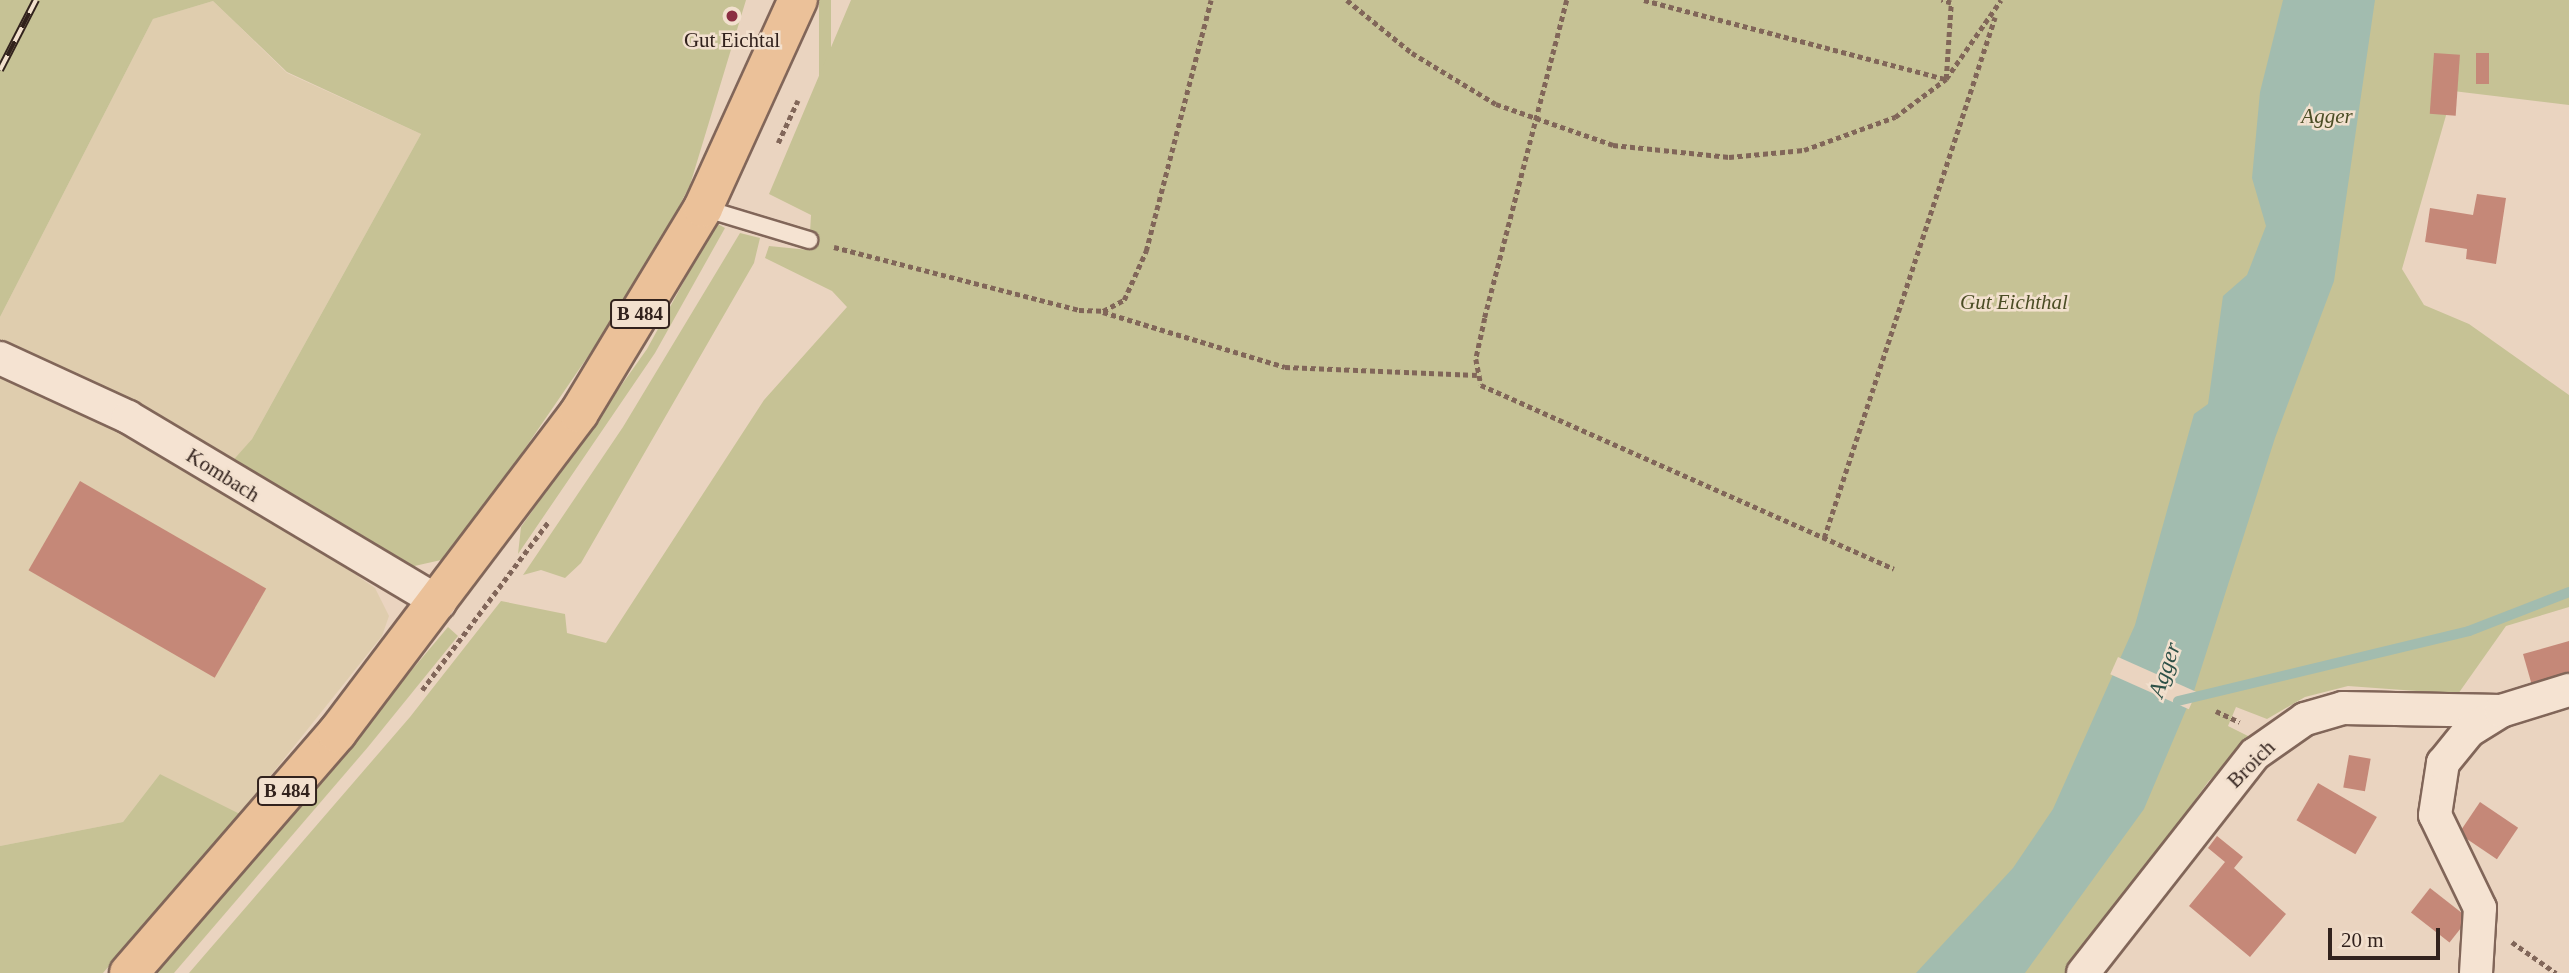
<!DOCTYPE html>
<html>
<head>
<meta charset="utf-8">
<style>
	body { margin:0 }
	#map { position:relative; width:2569px; height:973px; overflow:hidden; background:#ead4c0; font-family:Georgia,serif }
	div>[style] { position:absolute }
	[style*='--x'] { left:calc(var(--x)*1px); top:calc(var(--y)*1px); width:calc(var(--w)*1px); rotate:calc(var(--a)*1deg) }
	.farmland>* { inset:0; background:#dfcdae }
	.green>* { inset:0; background:#c6c295; transform-origin:0 0 }
	.water>* { inset:0; background:#a2bcaf }
	.pier>* { inset:0; background:#ead4c0; transform-origin:0 0 }
	.stream>* { height:10px; margin:-5px; padding:0 5px; transform-origin:5px; border-radius:5px; background:#a2bcaf }
	.building>* { inset:0; background:#c58878; transform-origin:0 0 }
	.path>* { height:4.5px; margin-top:-2.25px; transform-origin:0; background:repeating-linear-gradient(90deg,#816659 0 5px,transparent 0 8.5px) }
	.roads { filter:drop-shadow(2px 0 #816659) drop-shadow(-2px 0 #816659) drop-shadow(0 2px #816659) drop-shadow(0 -2px #816659) }
	.lane>* { height:16px; margin:-8px; padding:0 8px; transform-origin:8px; border-radius:8px; background:#f5e3d2 }
	.street>* { height:32px; margin:-16px; padding:0 16px; transform-origin:16px; border-radius:16px; background:#f5e3d2 }
	.primary>* { height:38px; margin:-19px; padding:0 19px; transform-origin:19px; border-radius:19px; background:#ebc199 }
	.rail>* { height:8px; margin-top:-4px; transform-origin:0; background:repeating-linear-gradient(90deg,#f2e0ce 0 16px,#32221d 0 32px); box-sizing:border-box; border-block:2px solid #32221d }
	.dots>* { width:19px; height:19px; translate:-50% -50%; box-sizing:border-box; border:4px solid #f2e0ce; border-radius:50% }
	span { translate:-50% -50%; white-space:nowrap; text-align:center; line-height:1.15; -webkit-text-stroke:5px #f2e0ce; paint-order:stroke }
	.shield-label span { padding:2px 5px; background:#f2e0ce; border:2px solid; border-radius:5px; -webkit-text-stroke-width:0 }
	.shield-label { font-size:19px; color:#32221d; font-weight:700 }
	.poi-label { font-size:21px; color:#32221d }
	.park-label { font-size:21px; color:#4b4d25; font-style:italic }
	.street-label { font-size:21px; color:#32221d }
	.water-label { font-size:23px; color:#2d5047; font-style:italic }
	.scale { position:absolute; left:2328px; top:928px; width:112px; height:32px; box-sizing:border-box; border:4px solid #32221d; border-top:0; padding-left:9px; font-size:21px; line-height:24px; white-space:nowrap; color:#32221d; -webkit-text-stroke:5px #f2e0ce; paint-order:stroke }
</style>
</head>
<body>
<div id="map">
	<div class="farmland">
		<div style="clip-path:polygon(213px 1px,287px 73px,421px 134px,252px 439px,218px 480px,375px 588px,389px 616px,382px 636px,240px 814px,160px 774px,123px 822px,0 846px,0 317px,153px 19px)"></div>
	</div>
	<div class="green">
		<div style="clip-path:polygon(0 0,746px 0,690px 185px,647px 270px,450px 558px,410px 567px,229px 465px,252px 439px,421px 134px,287px 72px,213px 1px,153px 19px,0 317px)"></div>
		<div style="left:819px;top:0;width:12px;height:185px"></div>
		<div style="clip-path:polygon(851px 0,2569px 0,2569px 105px,2453px 91px,2402px 269px,2424px 305px,2469px 324px,2569px 395px,2569px 607px,2506px 626px,2458px 694px,2348px 686px,2305px 697px,2267px 719px,2236px 707px,2228px 726px,2250px 737px,2208px 782px,2069px 973px,189px 973px,410px 717px,501px 601px,565px 614px,567px 633px,606px 643px,764px 400px,847px 307px,832px 291px,765px 258px,769px 246px,809px 250px,811px 215px,769px 194px)"></div>
		<div style="clip-path:polygon(716px 223px,725px 228px,655px 353px,518px 554px,521px 527px,647px 349px)"></div>
		<div style="clip-path:polygon(740px 233px,760px 238px,754px 263px,581px 563px,565px 578px,541px 570px,523px 575px,623px 427px)"></div>
		<div style="clip-path:polygon(448px 627px,458px 636px,368px 747px,174px 973px,157px 973px)"></div>
		<div style="clip-path:polygon(160px 774px,240px 814px,103px 973px,0 973px,0 846px,123px 822px)"></div>
	</div>
	<div class="water">
		<div style="clip-path:polygon(2283px 0,2375px 0,2334px 281px,2275px 438px,2194px 691px,2144px 809px,2025px 973px,1916px 973px,2013px 868px,2053px 809px,2135px 625px,2194px 414px,2208px 404px,2223px 296px,2247px 275px,2266px 226px,2252px 178px,2260px 92px)"></div>
	</div>
	<div class="pier">
		<div style="left:2118px;top:657px;width:86px;height:19px;rotate:24deg"></div>
	</div>
	<div class="stream">
		<div style="--x:2178;--y:701;--w:299;--a:-13.5"></div>
		<div style="--x:2469;--y:631;--w:107;--a:-21.3"></div>
	</div>
	<div class="building">
		<div style="left:2434px;top:53px;width:26px;height:61px;rotate:4deg"></div>
		<div style="left:2476px;top:53px;width:13px;height:31px"></div>
		<div style="clip-path:polygon(2477px 194px,2506px 198px,2496px 264px,2466px 259px,2467px 249px,2425px 242px,2430px 208px,2473px 215px)"></div>
		<div style="left:80px;top:481px;width:215px;height:103px;rotate:30deg"></div>
		<div style="clip-path:polygon(2569px 641px,2569px 678px,2533px 689px,2523px 654px)"></div>
		<div style="left:2349px;top:755px;width:22px;height:33px;rotate:10deg"></div>
		<div style="left:2318px;top:783px;width:68px;height:43px;rotate:30deg"></div>
		<div style="left:2480px;top:802px;width:46px;height:38px;rotate:34deg"></div>
		<div style="clip-path:polygon(2217px 836px,2243px 857px,2234px 868px,2286px 914px,2250px 957px,2189px 906px,2225px 862px,2208px 848px)"></div>
		<div style="left:2430px;top:888px;width:49px;height:31px;rotate:38deg"></div>
	</div>
	<div class="path">
		<div style="--x:1347;--y:0;--w:84;--a:39.2"></div>
		<div style="--x:1412;--y:53;--w:98;--a:31.3"></div>
		<div style="--x:1496;--y:104;--w:124;--a:19.3"></div>
		<div style="--x:1613;--y:145;--w:117;--a:5.9"></div>
		<div style="--x:1729;--y:157;--w:75;--a:-5.3"></div>
		<div style="--x:1804;--y:150;--w:97;--a:-19.9"></div>
		<div style="--x:1895;--y:117;--w:64;--a:-36.7"></div>
		<div style="--x:1946;--y:79;--w:96;--a:-55.2"></div>
		<div style="--x:1567;--y:0;--w:328;--a:104.5"></div>
		<div style="--x:1485;--y:318;--w:42;--a:102.4"></div>
		<div style="--x:1476;--y:359;--w:26;--a:79"></div>
		<div style="--x:1481;--y:385;--w:452;--a:24"></div>
		<div style="--x:1644;--y:0;--w:312;--a:14.7"></div>
		<div style="--x:1946;--y:79;--w:76;--a:-86.2"></div>
		<div style="--x:1951;--y:3;--w:10;--a:-163"></div>
		<div style="--x:778;--y:143;--w:47;--a:-65.1"></div>
		<div style="--x:834;--y:247;--w:253;--a:14.4"></div>
		<div style="--x:1079;--y:310;--w:24;--a:2"></div>
		<div style="--x:1103;--y:311;--w:24;--a:-28"></div>
		<div style="--x:1124;--y:300;--w:54;--a:-65.8"></div>
		<div style="--x:1146;--y:251;--w:259;--a:-75.5"></div>
		<div style="--x:1103;--y:312;--w:190;--a:16.8"></div>
		<div style="--x:1285;--y:367;--w:192;--a:2.4"></div>
		<div style="--x:1824;--y:538;--w:548;--a:-71.83"></div>
		<div style="--x:422;--y:690;--w:211;--a:-53.1"></div>
		<div style="--x:2216;--y:711;--w:26;--a:25"></div>
		<div style="--x:2512;--y:942;--w:54;--a:35.2"></div>
	</div>
	<div class="roads">
		<div class="lane">
			<div style="--x:703;--y:208;--w:111;--a:16.8"></div>
		</div>
		<div class="street">
			<div style="--x:0;--y:358;--w:141;--a:24.7"></div>
			<div style="--x:128;--y:417;--w:363;--a:30.8"></div>
			<div style="--x:2083;--y:973;--w:278;--a:-51.9"></div>
			<div style="--x:2255;--y:754;--w:61;--a:-35"></div>
			<div style="--x:2305;--y:719;--w:40;--a:-16"></div>
			<div style="--x:2343;--y:708;--w:158;--a:1.1"></div>
			<div style="--x:2476;--y:973;--w:65;--a:-86.5"></div>
			<div style="--x:2480;--y:908;--w:103;--a:-115.8"></div>
			<div style="--x:2435;--y:815;--w:53;--a:-81.3"></div>
			<div style="--x:2443;--y:763;--w:41;--a:-50.9"></div>
			<div style="--x:2469;--y:731;--w:38;--a:-32"></div>
			<div style="--x:2501;--y:711;--w:71;--a:-17.2"></div>
		</div>
		<div class="primary">
			<div style="--x:129;--y:973;--w:318;--a:-49.1"></div>
			<div style="--x:337;--y:733;--w:401;--a:-52.9"></div>
			<div style="--x:579;--y:413;--w:240;--a:-58.8"></div>
			<div style="--x:703;--y:208;--w:229;--a:-65.5"></div>
		</div>
	</div>
	<div class="rail">
		<div style="--x:0;--y:70;--w:79;--a:-62.8"></div>
	</div>
	<div class="dots">
		<div style="left:732px;top:16px;background:#8b2e42"></div>
	</div>
	<div class="shield-label">
		<span style="left:640px;top:314px">B 484</span>
		<span style="left:287px;top:791px">B 484</span>
	</div>
	<div class="poi-label">
		<span style="left:732px;top:40px">Gut Eichtal</span>
	</div>
	<div class="park-label">
		<span style="left:2327px;top:116px">Agger</span>
		<span style="left:2014px;top:302px">Gut Eichthal</span>
	</div>
	<div class="street-label">
		<span style="left:223px;top:475px;rotate:32deg">Kombach</span>
		<span style="left:2251px;top:764px;rotate:-45deg">Broich</span>
	</div>
	<div class="water-label">
		<span style="left:2165px;top:670px;rotate:-71deg">Agger</span>
	</div>
	<div class="scale">20 m</div>
</div>
</body>
</html>
